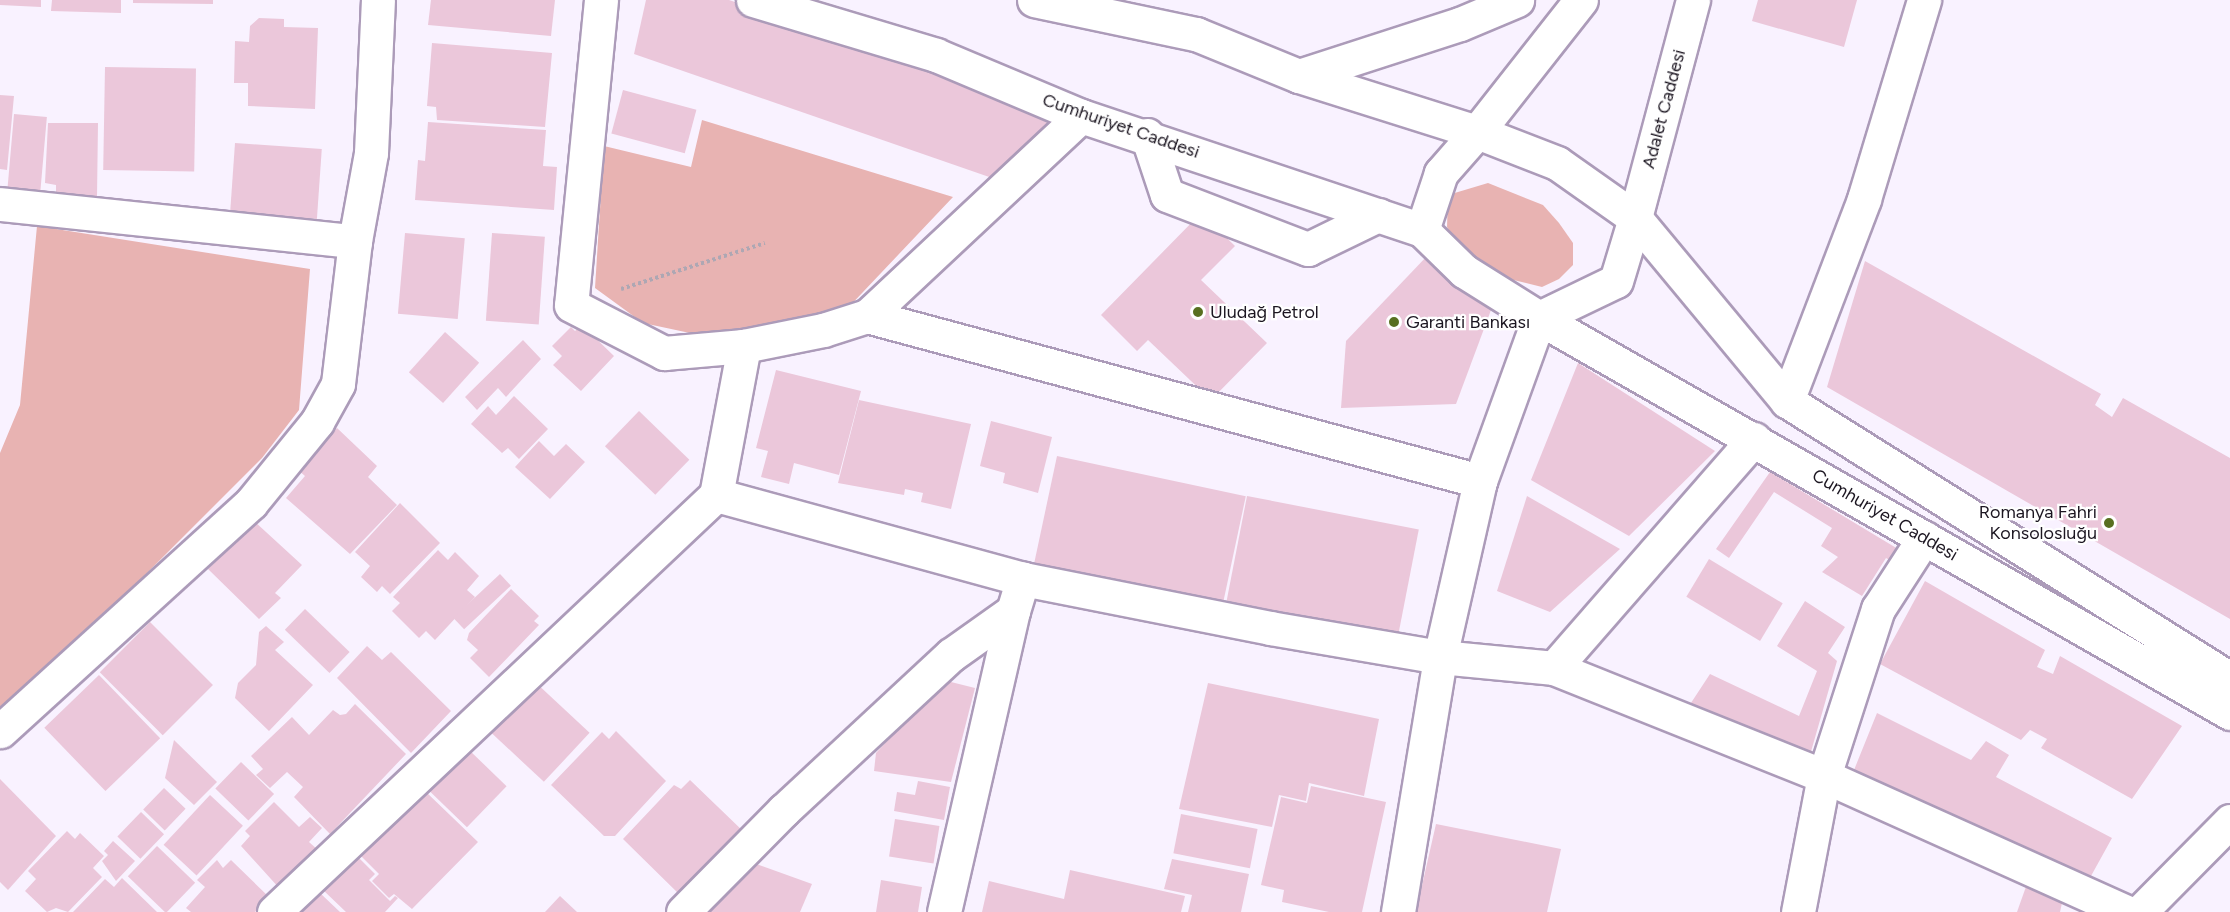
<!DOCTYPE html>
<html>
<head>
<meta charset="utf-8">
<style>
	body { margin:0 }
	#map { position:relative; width:2230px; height:912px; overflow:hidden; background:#f9f2ff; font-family:Figtree,sans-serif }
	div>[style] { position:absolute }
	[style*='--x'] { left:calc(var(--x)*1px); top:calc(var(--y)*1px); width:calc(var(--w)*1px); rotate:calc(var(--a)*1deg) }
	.green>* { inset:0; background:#e8b3b2 }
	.building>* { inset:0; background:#ebc7da; transform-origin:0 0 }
	.path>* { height:4px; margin-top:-2px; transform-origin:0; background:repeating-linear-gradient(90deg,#aea7b3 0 3px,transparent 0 6px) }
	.roads { filter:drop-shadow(2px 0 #ac9bb9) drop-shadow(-2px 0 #ac9bb9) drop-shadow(0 2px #ac9bb9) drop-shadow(0 -2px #ac9bb9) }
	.minor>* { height:33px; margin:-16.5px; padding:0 16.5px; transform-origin:16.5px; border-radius:16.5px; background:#fff }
	.major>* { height:33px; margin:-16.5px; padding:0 16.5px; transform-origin:16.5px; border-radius:16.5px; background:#fff }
	.dots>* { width:16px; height:16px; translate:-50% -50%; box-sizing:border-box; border:3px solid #fff; border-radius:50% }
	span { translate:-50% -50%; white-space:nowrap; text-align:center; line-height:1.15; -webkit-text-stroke:4.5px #fff; paint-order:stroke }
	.street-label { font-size:18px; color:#1c1621 }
	.poi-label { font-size:18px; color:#1c1621 }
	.left { translate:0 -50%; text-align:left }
	.right { translate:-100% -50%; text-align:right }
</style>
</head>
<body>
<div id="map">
	<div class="green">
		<div style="clip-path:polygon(702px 120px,953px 197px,845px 311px,704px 336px,643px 323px,595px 288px,604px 146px,691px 167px)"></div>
		<div style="clip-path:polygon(1488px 183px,1543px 205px,1559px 223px,1573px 243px,1573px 265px,1559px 279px,1542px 287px,1501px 277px,1478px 264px,1460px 247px,1447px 227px,1448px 195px)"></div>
		<div style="clip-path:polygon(37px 226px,310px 269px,299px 410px,262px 458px,105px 615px,0 712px,0 453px,20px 405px)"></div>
	</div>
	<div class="building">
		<div style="clip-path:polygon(0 0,41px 0,41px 7px,0 5px)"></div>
		<div style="clip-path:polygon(52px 0,121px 0,121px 13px,51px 11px)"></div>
		<div style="clip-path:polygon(133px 0,213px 0,213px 4px,133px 3px)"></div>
		<div style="clip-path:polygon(431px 0,555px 0,551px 36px,428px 25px)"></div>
		<div style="clip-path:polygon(646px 0,729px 0,1060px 112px,995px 179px,634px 54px)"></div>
		<div style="clip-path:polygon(1758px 0,1857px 0,1844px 47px,1752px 21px)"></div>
		<div style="clip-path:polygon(259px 18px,284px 19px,284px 27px,318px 28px,315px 109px,248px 106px,248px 83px,234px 83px,235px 41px,249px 42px,250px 26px)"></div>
		<div style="clip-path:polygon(432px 43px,552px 53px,545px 127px,437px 120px,436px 107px,427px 106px)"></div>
		<div style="left:105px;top:67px;width:91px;height:103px;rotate:1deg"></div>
		<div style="left:623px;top:90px;width:76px;height:45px;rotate:15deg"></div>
		<div style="clip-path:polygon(0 95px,14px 96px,7px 170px,0 169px)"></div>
		<div style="left:14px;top:114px;width:33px;height:80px;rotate:5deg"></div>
		<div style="clip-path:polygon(428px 122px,546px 130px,543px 166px,557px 167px,554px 210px,415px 200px,418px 160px,425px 161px)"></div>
		<div style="clip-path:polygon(48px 123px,98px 123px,97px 197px,56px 197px,56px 185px,45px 183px)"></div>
		<div style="left:235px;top:143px;width:87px;height:70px;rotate:4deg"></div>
		<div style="clip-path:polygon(1201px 213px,1235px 246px,1201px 280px,1267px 343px,1211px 400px,1148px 340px,1137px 351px,1101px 315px)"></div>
		<div style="left:405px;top:233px;width:60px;height:81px;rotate:5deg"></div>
		<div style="left:492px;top:233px;width:53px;height:88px;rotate:4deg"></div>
		<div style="clip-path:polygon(1428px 255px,1494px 302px,1456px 404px,1341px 408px,1346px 341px)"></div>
		<div style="clip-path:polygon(1865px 261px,2101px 394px,2095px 405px,2112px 417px,2123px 398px,2230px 458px,2230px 619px,1827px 387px)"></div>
		<div style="clip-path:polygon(582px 325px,614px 356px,581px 391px,553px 365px,562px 356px,552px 346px,571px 327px,575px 331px)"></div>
		<div style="left:445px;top:332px;width:46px;height:54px;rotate:42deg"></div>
		<div style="clip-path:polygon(523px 340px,541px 359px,506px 397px,498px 388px,477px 410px,465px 397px)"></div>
		<div style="clip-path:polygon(1578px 363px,1715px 451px,1629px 536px,1531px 480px)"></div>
		<div style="clip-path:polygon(776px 370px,861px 391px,839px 475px,794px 463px,789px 484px,761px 477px,768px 451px,756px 448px)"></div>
		<div style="clip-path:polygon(514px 396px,548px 429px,519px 459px,508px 448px,502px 453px,471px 424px,488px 406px,496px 415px)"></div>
		<div style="clip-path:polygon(859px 400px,971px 424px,951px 509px,921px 502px,923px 493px,905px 489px,904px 495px,838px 483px)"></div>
		<div style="left:639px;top:411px;width:70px;height:49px;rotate:44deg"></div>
		<div style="clip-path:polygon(991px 421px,1052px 437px,1038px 493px,1003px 483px,1005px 473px,980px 466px)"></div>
		<div style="clip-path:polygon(337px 428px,377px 466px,368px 477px,397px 505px,350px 554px,286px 498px,305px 476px,298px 470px)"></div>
		<div style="clip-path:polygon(539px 441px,554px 456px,566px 444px,585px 462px,550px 499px,515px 467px)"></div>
		<div style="left:1057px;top:456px;width:193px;height:110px;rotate:12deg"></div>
		<div style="clip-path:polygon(1770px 472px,1898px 549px,1891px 561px,1886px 558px,1862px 596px,1822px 572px,1838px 557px,1821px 546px,1832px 528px,1774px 492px,1729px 558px,1716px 549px)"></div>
		<div style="left:1247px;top:496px;width:175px;height:110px;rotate:11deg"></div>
		<div style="clip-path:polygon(1527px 496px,1620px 549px,1550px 612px,1497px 591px)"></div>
		<div style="clip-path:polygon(400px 503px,440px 543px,390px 594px,382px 586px,377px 592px,361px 577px,370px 566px,355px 552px)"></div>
		<div style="clip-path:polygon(254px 521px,302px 565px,275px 593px,281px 598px,259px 619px,208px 569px)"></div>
		<div style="clip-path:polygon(438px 550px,448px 560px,455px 552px,479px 576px,467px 590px,475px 597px,435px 640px,426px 631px,419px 638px,392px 611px,400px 603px,393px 597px)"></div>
		<div style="left:1709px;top:559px;width:86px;height:44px;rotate:31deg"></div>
		<div style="left:500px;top:574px;width:16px;height:64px;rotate:47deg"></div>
		<div style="clip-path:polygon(1925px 581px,2045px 650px,2037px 667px,2053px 674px,2060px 656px,2182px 726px,2132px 799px,2041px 748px,2047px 739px,2030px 730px,2021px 740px,1880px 664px)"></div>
		<div style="clip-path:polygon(511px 589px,539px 616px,534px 621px,539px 625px,489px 677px,470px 658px,478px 650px,467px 640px,469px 633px)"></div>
		<div style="clip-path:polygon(1805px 601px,1845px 627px,1828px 653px,1837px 661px,1808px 762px,1687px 709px,1710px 674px,1799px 716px,1817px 671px,1777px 646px)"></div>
		<div style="left:305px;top:609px;width:62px;height:29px;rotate:44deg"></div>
		<div style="left:150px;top:622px;width:89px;height:71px;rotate:45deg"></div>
		<div style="clip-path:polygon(266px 626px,284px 642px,275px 650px,313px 685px,269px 731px,235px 698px,238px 683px,256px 665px,259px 632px)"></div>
		<div style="clip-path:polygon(367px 646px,382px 660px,391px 652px,451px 711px,411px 753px,337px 678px)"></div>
		<div style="left:99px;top:675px;width:88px;height:76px;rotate:46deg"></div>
		<div style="clip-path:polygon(943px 680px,975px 688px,951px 782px,874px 771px,876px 753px)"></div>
		<div style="left:534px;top:681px;width:76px;height:67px;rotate:43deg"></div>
		<div style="clip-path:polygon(1208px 683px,1379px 719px,1364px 796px,1309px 783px,1306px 801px,1279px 795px,1272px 827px,1179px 809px)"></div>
		<div style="clip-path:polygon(355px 704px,406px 754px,330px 834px,294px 797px,303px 787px,287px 772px,270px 788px,256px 775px,263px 769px,251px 756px,292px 717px,309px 735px,333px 710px,340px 715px,346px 714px)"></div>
		<div style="clip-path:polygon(1877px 713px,1971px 760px,1986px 741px,2009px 755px,1996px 777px,2112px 838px,2091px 876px,2001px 842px,2003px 839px,1852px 775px)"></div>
		<div style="clip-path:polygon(616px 731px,666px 781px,615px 836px,604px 836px,551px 785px,602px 732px,609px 739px)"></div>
		<div style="clip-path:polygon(174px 740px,217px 782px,194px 805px,165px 778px)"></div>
		<div style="left:467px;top:748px;width:55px;height:57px;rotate:44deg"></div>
		<div style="left:241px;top:762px;width:46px;height:37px;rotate:44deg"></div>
		<div style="clip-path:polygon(0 779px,56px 836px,8px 890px,0 882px)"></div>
		<div style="clip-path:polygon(690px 780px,745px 833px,683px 898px,623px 839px,674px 785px,681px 789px)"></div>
		<div style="clip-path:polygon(918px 781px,950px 787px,944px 820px,894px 811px,897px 792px,915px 795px)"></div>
		<div style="clip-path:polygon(1311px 786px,1386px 802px,1362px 912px,1329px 912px,1282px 902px,1284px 890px,1261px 885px,1281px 797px,1307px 803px)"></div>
		<div style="left:164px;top:788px;width:30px;height:30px;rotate:44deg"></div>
		<div style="clip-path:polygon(425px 791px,478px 842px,412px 909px,394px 894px,389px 898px,372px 881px,379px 874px,361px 856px)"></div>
		<div style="left:210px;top:795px;width:45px;height:68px;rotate:43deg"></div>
		<div style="clip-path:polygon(274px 802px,299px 827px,310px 817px,322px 828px,309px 842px,318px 850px,280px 889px,241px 846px,250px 836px,245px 831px)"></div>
		<div style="left:141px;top:812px;width:32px;height:34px;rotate:44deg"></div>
		<div style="left:1181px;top:814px;width:78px;height:40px;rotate:11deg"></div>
		<div style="left:895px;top:819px;width:45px;height:38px;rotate:9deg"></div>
		<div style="clip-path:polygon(1436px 824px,1561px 849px,1547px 912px,1416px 912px)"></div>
		<div style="clip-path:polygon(67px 831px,75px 839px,80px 833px,104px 856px,93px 868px,102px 877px,68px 912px,56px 908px,47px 912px,25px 891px,36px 879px,28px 871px)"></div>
		<div style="clip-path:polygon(113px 841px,135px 861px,116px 881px,102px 861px,108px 855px,104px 851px)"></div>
		<div style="left:157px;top:846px;width:53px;height:42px;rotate:44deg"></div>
		<div style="clip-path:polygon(358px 857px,375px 874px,369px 880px,390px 901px,395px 896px,398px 898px,385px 912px,346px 912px,323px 890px)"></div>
		<div style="clip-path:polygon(1172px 859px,1249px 874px,1241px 912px,1188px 912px,1192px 895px,1164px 889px)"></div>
		<div style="clip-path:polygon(217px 860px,223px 868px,231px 860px,269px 897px,255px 912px,191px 912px,186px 908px,205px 887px,197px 880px)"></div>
		<div style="clip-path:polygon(748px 861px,812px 884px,800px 912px,709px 912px)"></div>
		<div style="clip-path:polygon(1070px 870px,1185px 896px,1181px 912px,982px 912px,989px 881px,1064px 899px)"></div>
		<div style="clip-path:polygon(122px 878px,157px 912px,73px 912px,105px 879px,114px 887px)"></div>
		<div style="clip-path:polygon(881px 880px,922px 887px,918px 912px,876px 912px)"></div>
		<div style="clip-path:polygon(2028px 881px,2064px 894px,2060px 912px,2017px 912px)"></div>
		<div style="clip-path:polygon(320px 893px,340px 912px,303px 912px)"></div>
		<div style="clip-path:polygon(560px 896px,577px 912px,545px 912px)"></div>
	</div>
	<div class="path">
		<div style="--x:621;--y:289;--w:151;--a:-17.7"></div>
	</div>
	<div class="roads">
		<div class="minor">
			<div style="--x:601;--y:0;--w:306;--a:95.6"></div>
			<div style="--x:571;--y:305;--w:105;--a:27.3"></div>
			<div style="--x:664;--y:353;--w:80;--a:-5"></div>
			<div style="--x:1299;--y:76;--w:169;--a:-17.9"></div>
			<div style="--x:1460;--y:24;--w:62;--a:-22.8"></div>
			<div style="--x:1081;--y:116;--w:293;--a:136.9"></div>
			<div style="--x:867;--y:316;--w:46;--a:162.3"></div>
			<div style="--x:823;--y:330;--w:81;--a:168.6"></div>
			<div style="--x:744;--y:346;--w:152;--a:100.6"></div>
			<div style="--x:716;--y:495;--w:318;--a:15.3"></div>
			<div style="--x:1023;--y:579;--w:252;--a:11.2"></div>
			<div style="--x:1270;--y:628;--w:172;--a:9.7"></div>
			<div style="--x:1440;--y:657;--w:115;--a:5.5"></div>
			<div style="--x:1554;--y:668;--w:291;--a:21.8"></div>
			<div style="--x:1824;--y:776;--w:331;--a:24.2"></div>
			<div style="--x:1147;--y:135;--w:63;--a:71.6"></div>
			<div style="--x:1167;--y:195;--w:151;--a:21"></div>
			<div style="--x:1308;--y:249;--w:78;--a:-25.9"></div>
			<div style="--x:0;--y:204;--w:357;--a:6"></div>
			<div style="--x:355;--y:241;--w:144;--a:96.8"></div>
			<div style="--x:338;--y:384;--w:43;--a:118.9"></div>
			<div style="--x:317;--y:422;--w:104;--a:129.2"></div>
			<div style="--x:251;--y:503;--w:339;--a:137.7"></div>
			<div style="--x:355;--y:241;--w:89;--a:-79.7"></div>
			<div style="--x:371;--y:153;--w:153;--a:-87.4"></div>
			<div style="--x:867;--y:316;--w:635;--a:15.07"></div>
			<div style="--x:1787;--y:401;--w:216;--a:-69.1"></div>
			<div style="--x:1864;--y:199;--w:208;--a:-73.2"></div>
			<div style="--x:1554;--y:668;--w:304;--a:-48.9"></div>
			<div style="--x:274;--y:912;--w:608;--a:-43.33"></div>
			<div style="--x:683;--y:912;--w:144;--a:-45.3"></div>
			<div style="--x:784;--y:810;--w:228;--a:-42.9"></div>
			<div style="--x:951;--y:655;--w:76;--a:-35.4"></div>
			<div style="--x:1013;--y:611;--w:34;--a:-73"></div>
			<div style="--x:944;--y:912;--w:309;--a:-77.1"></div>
			<div style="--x:1398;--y:912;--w:258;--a:-80.6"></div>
			<div style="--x:1440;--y:657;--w:180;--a:-77.2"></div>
			<div style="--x:1480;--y:481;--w:173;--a:-70.1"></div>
			<div style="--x:1798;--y:912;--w:138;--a:-79.2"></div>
			<div style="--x:1824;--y:776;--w:176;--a:-72.1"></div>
			<div style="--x:1878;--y:609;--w:85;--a:-57.1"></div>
			<div style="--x:2140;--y:912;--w:128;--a:-45.3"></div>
		</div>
		<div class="major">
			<div style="--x:753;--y:0;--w:191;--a:16.7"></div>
			<div style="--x:936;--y:55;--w:157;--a:22.8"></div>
			<div style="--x:1081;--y:116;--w:360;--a:18.5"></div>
			<div style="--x:1034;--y:0;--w:166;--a:11.9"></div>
			<div style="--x:1196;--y:34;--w:111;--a:22.2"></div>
			<div style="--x:1299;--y:76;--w:187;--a:17.5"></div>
			<div style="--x:1477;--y:132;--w:168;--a:-51.8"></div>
			<div style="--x:1693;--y:0;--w:226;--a:104.9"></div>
			<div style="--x:1635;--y:218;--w:238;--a:50.3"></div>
			<div style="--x:1787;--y:401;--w:523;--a:32.11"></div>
			<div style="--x:1539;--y:318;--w:85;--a:-25.7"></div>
			<div style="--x:1616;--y:281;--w:66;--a:-73.2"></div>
			<div style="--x:1635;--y:218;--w:95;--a:-144.8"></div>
			<div style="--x:1557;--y:163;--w:86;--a:-158.8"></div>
			<div style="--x:1477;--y:132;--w:55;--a:131.3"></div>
			<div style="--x:1441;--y:173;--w:60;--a:108.4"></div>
			<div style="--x:1422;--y:230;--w:59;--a:44.3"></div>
			<div style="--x:1464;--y:271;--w:89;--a:32.1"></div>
			<div style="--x:1539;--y:318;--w:796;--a:29.75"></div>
		</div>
	</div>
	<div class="dots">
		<div style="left:1198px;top:312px;background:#586f20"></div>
		<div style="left:1394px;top:322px;background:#586f20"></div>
		<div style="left:2109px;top:523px;background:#586f20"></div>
	</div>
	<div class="street-label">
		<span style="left:1664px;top:109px;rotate:-75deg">Adalet Caddesi</span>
		<span style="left:1121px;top:126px;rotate:19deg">Cumhuriyet Caddesi</span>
		<span style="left:1885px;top:515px;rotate:30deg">Cumhuriyet Caddesi</span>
	</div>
	<div class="poi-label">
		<span class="left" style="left:1210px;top:312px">Uludağ Petrol</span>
		<span class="left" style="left:1406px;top:322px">Garanti Bankası</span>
		<span class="right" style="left:2097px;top:523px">Romanya Fahri<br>Konsolosluğu</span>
	</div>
</div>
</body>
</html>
